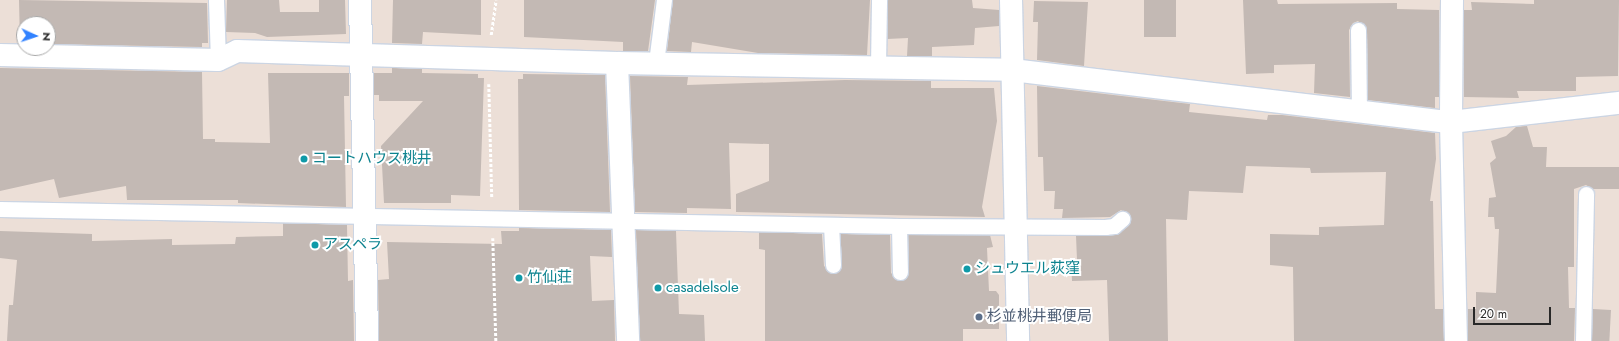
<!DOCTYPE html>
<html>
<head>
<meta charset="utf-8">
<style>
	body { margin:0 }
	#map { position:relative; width:1619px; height:341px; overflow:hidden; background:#ecdfd7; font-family:Jost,"Noto Sans JP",sans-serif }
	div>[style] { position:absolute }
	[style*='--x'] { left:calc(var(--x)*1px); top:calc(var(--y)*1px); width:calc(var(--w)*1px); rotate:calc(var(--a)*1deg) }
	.building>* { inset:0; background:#c3b9b4; transform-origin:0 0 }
	.path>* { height:2.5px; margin-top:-1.25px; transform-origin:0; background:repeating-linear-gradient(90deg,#fff 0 3px,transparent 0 5px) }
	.roads { filter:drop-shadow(1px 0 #ccd5e3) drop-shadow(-1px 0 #ccd5e3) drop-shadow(0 1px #ccd5e3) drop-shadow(0 -1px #ccd5e3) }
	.service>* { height:15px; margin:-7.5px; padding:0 7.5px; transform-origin:7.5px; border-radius:7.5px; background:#fff }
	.minor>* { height:22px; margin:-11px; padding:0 11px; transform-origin:11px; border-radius:11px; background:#fff }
	.tertiary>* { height:22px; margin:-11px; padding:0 11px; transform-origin:11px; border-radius:11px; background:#fff }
	.dots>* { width:11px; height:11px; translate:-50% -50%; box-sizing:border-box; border:2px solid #fff; border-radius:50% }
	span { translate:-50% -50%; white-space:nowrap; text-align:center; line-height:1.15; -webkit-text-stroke:4px #fff; paint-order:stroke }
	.culture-label { font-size:15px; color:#0d838f }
	.left { translate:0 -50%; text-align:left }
	.service-label { font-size:15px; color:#4e5e75 }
	.north { position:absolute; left:16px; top:16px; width:40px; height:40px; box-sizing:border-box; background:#fff; border:1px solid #a9a9a9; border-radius:50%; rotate:93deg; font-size:11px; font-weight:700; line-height:16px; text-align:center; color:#282828 }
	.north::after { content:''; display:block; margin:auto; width:14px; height:18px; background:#3182ff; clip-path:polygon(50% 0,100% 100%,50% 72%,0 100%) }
	.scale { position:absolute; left:1473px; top:307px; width:78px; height:18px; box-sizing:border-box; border:2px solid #282828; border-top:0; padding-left:5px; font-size:12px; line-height:14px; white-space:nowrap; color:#282828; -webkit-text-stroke:3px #fff; paint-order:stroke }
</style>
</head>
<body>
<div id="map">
	<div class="building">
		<div style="clip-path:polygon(19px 0,207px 3px,208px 43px,202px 43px,202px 47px,48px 44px,48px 24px,24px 24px,24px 43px,20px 43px)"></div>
		<div style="clip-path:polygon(227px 0,279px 0,280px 12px,319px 12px,319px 0,345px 0,346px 34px,267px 37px,255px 33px,226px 32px)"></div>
		<div style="clip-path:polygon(393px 0,481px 0,481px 35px,423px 32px,422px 44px,392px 43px)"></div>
		<div style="clip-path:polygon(524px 0,655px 0,648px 51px,623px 51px,623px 42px,524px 37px)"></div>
		<div style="clip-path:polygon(673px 0,870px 0,867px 55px,758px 53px,692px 42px,691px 52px,667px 51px)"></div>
		<div style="clip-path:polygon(888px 0,972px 0,973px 8px,999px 10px,999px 26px,975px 28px,974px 45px,932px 47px,932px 56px,907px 56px,908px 38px,887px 39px)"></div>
		<div style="left:1144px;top:0;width:32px;height:37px"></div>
		<div style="clip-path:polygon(1243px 0,1277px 0,1278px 4px,1397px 3px,1397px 9px,1439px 10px,1439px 97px,1435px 97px,1435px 108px,1368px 100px,1367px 30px,1358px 21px,1353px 23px,1349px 30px,1350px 97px,1314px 93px,1315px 64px,1274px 65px,1274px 73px,1246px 74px)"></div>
		<div style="clip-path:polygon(1534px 0,1619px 0,1618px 76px,1576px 77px,1576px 91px,1517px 91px,1519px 98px,1464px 97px,1464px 10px,1472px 10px,1471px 2px,1534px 4px)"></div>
		<div style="clip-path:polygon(1034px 1px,1088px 2px,1084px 66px,1037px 60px,1038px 22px,1033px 22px)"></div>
		<div style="clip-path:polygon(0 68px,202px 72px,203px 139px,215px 139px,215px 142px,270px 143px,268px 73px,349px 73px,349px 96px,344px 96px,346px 207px,238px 203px,238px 200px,127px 200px,126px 186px,59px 198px,54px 179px,0 191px)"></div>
		<div style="clip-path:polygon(392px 68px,422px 69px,422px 73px,478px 74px,478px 78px,484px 78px,480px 196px,451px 195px,451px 203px,384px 203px,381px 146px,423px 101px,379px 101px,379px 95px,374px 95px,374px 73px,392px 73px)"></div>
		<div style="clip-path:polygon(523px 74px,605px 75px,610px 212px,519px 210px,518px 79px,523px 79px)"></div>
		<div style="clip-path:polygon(630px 76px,688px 77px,687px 85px,845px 80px,931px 81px,931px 88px,994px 88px,997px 121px,982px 207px,985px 217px,736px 212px,736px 194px,769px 181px,769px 144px,729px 143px,731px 209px,687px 208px,687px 213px,635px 212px)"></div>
		<div style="clip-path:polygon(1037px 86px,1190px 104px,1189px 112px,1267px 120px,1268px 115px,1282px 115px,1435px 133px,1436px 159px,1430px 201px,1433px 201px,1435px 309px,1443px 309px,1444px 341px,1294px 341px,1293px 267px,1270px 265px,1270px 234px,1319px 235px,1319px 227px,1384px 225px,1386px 172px,1311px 173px,1310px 168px,1246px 166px,1243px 193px,1189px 191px,1187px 220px,1166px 219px,1168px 341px,1109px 341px,1107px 280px,1072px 281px,1071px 261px,1077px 260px,1076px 236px,1115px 235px,1128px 225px,1131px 217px,1121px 210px,1110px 217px,1062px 218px,1063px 209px,1054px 209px,1055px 191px,1044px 191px,1043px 157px,1038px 157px)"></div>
		<div style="clip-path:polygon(1527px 126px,1533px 147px,1547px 147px,1546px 167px,1619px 167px,1619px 189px,1593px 189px,1586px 185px,1574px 189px,1574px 267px,1568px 267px,1569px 308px,1575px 308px,1574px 341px,1468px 341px,1468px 309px,1476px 309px,1476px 292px,1496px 293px,1499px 229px,1495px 229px,1494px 217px,1488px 217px,1489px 198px,1496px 197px,1490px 163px,1496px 158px,1491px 141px,1506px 136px,1516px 127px)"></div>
		<div style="clip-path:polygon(283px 223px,347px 225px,348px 281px,353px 280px,354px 341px,7px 341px,9px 305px,13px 305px,17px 260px,0 258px,0 231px,92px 234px,92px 241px,172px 239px,172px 245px,235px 244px,236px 237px,283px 236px)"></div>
		<div style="clip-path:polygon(519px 228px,611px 230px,612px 257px,590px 256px,592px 301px,614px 300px,615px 341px,379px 341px,378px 280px,389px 279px,387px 242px,502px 244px,501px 231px,519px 231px)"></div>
		<div style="clip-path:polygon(636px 230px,676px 231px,679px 314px,704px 315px,705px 341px,640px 341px)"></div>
		<div style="clip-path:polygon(759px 232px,822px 234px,824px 266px,833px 274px,838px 272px,842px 265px,840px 234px,890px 235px,891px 273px,900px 281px,905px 279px,909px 272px,908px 235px,990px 235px,993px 247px,987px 248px,989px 291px,996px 291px,999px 295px,999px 329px,963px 329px,963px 341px,765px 341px,765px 250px,759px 249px)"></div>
		<div style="left:1593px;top:309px;width:18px;height:32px;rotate:3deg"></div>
	</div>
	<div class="path">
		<div style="--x:491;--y:35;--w:35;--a:-82"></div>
		<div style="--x:489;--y:84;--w:113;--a:88.5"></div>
		<div style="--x:493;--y:238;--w:103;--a:88.3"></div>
	</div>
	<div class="roads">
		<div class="service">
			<div style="--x:216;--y:0;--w:60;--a:88.1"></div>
			<div style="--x:1358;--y:30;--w:79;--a:89.3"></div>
			<div style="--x:656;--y:63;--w:64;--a:-82.8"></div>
			<div style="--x:878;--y:66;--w:66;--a:-89.1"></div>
			<div style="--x:0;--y:209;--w:899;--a:1.08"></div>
			<div style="--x:899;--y:226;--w:206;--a:0.3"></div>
			<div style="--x:1105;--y:227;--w:9;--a:-6"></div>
			<div style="--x:1114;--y:226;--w:11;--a:-41"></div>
			<div style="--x:831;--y:225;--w:40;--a:87.1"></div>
			<div style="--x:899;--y:226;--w:46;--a:88.8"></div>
			<div style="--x:1583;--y:341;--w:147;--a:-88.8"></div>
		</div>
		<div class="minor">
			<div style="--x:360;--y:0;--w:341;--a:88.8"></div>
			<div style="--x:1452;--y:0;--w:122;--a:90.5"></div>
			<div style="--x:1451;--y:122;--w:219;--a:88.7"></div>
			<div style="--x:0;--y:55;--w:218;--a:1.3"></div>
			<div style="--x:218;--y:60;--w:21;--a:-25"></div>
			<div style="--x:237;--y:51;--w:380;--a:1.8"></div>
			<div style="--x:617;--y:63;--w:395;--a:1"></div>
			<div style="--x:1012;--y:70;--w:442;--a:6.8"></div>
			<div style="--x:1451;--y:122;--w:169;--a:-6.5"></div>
			<div style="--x:617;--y:63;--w:278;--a:87.7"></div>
		</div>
		<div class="tertiary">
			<div style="--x:1011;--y:0;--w:341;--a:88.8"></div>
		</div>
	</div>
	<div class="dots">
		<div style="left:304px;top:159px;background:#0f9aa8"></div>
		<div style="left:315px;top:245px;background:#0f9aa8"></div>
		<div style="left:967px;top:269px;background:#0f9aa8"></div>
		<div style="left:519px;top:278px;background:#0f9aa8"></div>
		<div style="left:658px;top:288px;background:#0f9aa8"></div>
		<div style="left:979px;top:317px;background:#5c6f8a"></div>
	</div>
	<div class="culture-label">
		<span class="left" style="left:312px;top:159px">コートハウス桃井</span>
		<span class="left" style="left:323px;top:245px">アスペラ</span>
		<span class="left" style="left:975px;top:269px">シュウエル荻窪</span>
		<span class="left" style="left:527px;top:278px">竹仙荘</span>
		<span class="left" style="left:666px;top:288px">casadelsole</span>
	</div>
	<div class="service-label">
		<span class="left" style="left:987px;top:317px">杉並桃井郵便局</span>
	</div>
	<div class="north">N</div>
	<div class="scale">20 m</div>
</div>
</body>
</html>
